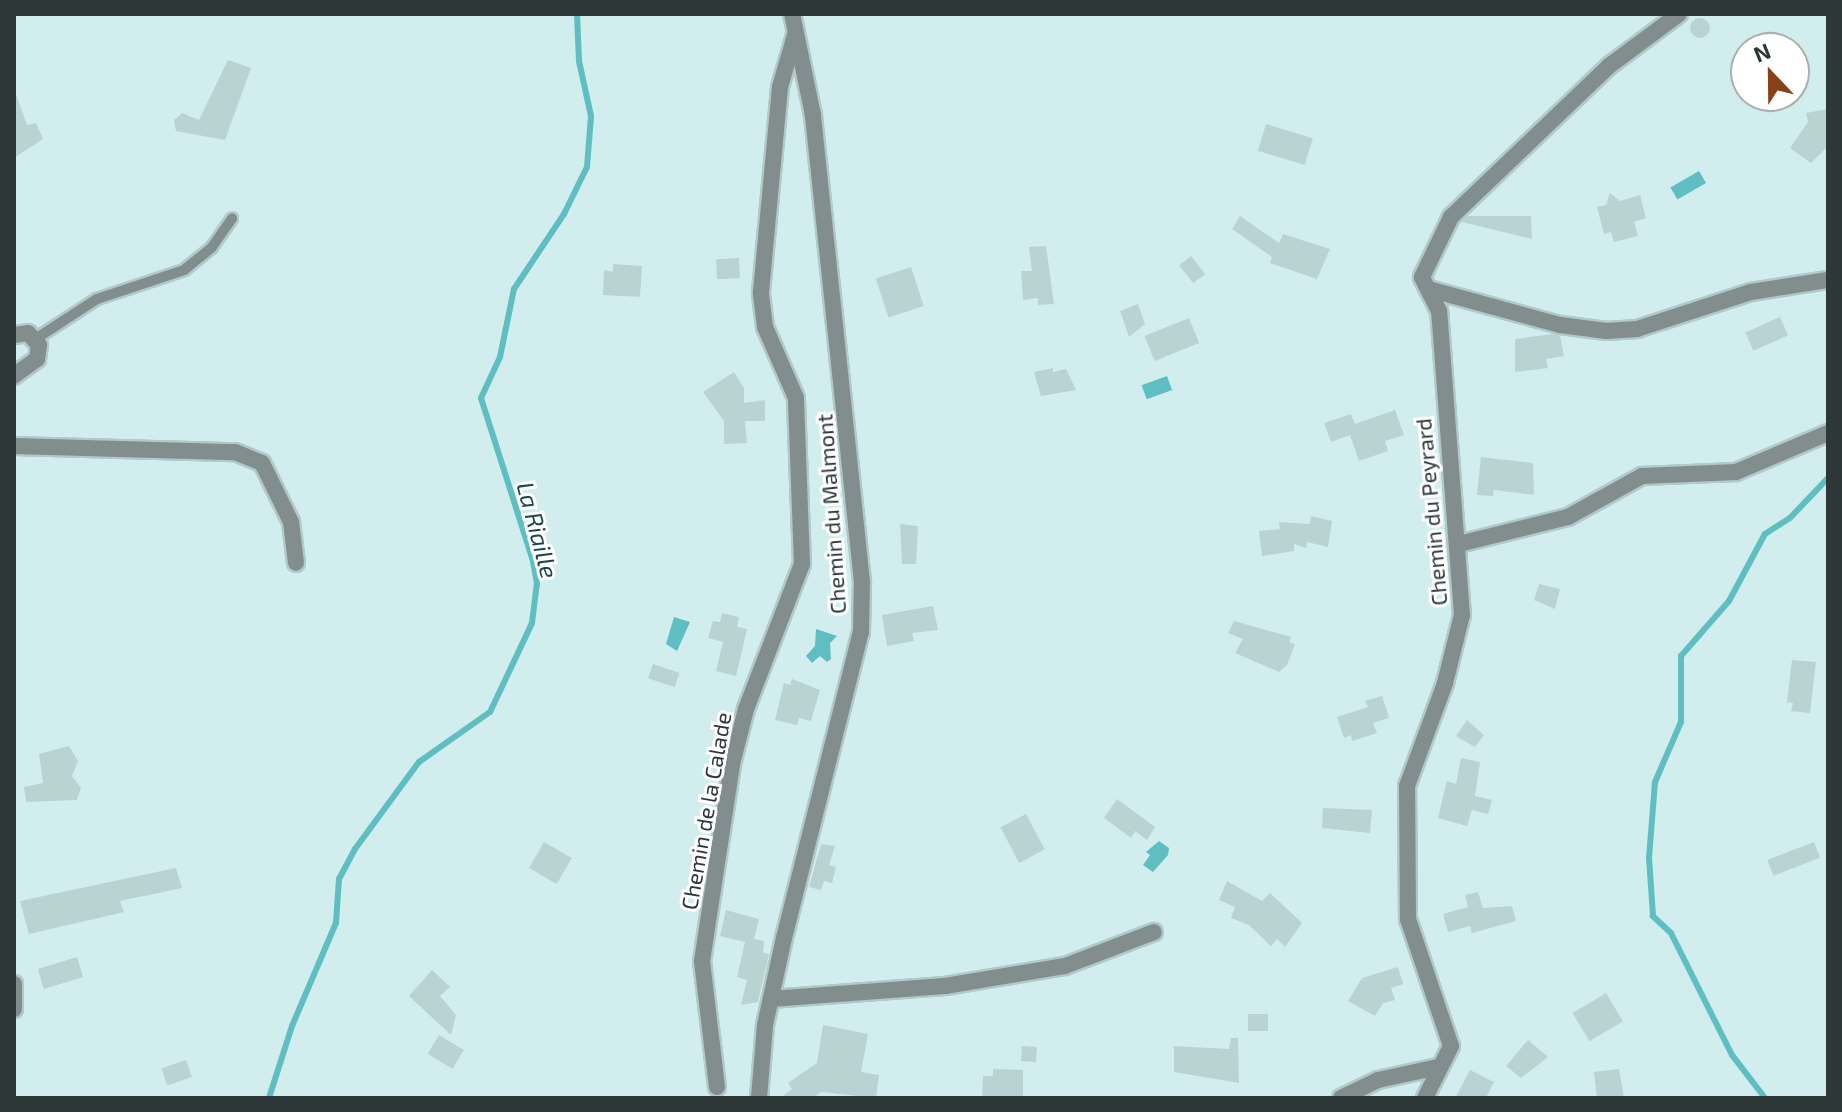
<!DOCTYPE html>
<html>
<head>
<meta charset="utf-8">
<style>
	body { margin:0 }
	#map { position:relative; width:1842px; height:1112px; overflow:hidden; background:#d2eded; font-family:"Exo 2",sans-serif }
	div>[style] { position:absolute }
	[style*='--x'] { left:calc(var(--x)*1px); top:calc(var(--y)*1px); width:calc(var(--w)*1px); rotate:calc(var(--a)*1deg) }
	.water>* { inset:0; background:#5ebec1; transform-origin:0 0 }
	.stream>* { height:6px; margin:-3px; padding:0 3px; transform-origin:3px; border-radius:3px; background:#5ebec1 }
	.building>* { inset:0; background:#b9d3d3; transform-origin:0 0 }
	.round { border-radius:50% }
	.roads { filter:drop-shadow(2px 0 #b1c9c9) drop-shadow(-2px 0 #b1c9c9) drop-shadow(0 2px #b1c9c9) drop-shadow(0 -2px #b1c9c9) }
	.lane>* { height:10px; margin:-5px; padding:0 5px; transform-origin:5px; border-radius:5px; background:#828d8d }
	.street>* { height:16px; margin:-8px; padding:0 8px; transform-origin:8px; border-radius:8px; background:#828d8d }
	span { translate:-50% -50%; white-space:nowrap; text-align:center; line-height:1.15; -webkit-text-stroke:6px #fff; paint-order:stroke }
	.street-label { font-size:22px; color:#2d3738 }
	.water-label { font-size:24px; color:#1b4748; font-style:italic }
	.frame { position:absolute; inset:0; border:16px solid #2d3738; pointer-events:none }
	.north { position:absolute; left:1730px; top:32px; width:80px; height:80px; box-sizing:border-box; background:#fff; border:2px solid #abafaf; border-radius:50%; rotate:338deg; font-size:22px; font-weight:700; line-height:32px; text-align:center; color:#2d3738 }
	.north::after { content:''; display:block; margin:auto; width:28px; height:36px; background:#864118; clip-path:polygon(50% 0,100% 100%,50% 72%,0 100%) }
</style>
</head>
<body>
<div id="map">
	<div class="water">
		<div style="left:1699px;top:171px;width:14px;height:33px;rotate:60deg"></div>
		<div style="left:1167px;top:376px;width:15px;height:27px;rotate:70deg"></div>
		<div style="clip-path:polygon(674px 617px,690px 622px,677px 651px,666px 644px)"></div>
		<div style="clip-path:polygon(816px 629px,837px 636px,830px 643px,831px 659px,827px 662px,820px 656px,812px 663px,806px 656px,815px 646px)"></div>
		<div style="clip-path:polygon(1159px 841px,1169px 848px,1168px 855px,1153px 872px,1143px 865px,1150px 855px,1146px 852px)"></div>
	</div>
	<div class="stream">
		<div style="--x:269;--y:1098;--w:76;--a:-72.3"></div>
		<div style="--x:292;--y:1026;--w:112;--a:-66.9"></div>
		<div style="--x:336;--y:923;--w:44;--a:-86.1"></div>
		<div style="--x:339;--y:879;--w:34;--a:-62"></div>
		<div style="--x:355;--y:849;--w:108;--a:-53.7"></div>
		<div style="--x:419;--y:762;--w:87;--a:-35.2"></div>
		<div style="--x:490;--y:712;--w:98;--a:-64.7"></div>
		<div style="--x:532;--y:623;--w:39;--a:-83"></div>
		<div style="--x:537;--y:584;--w:23;--a:-100"></div>
		<div style="--x:533;--y:561;--w:171;--a:-107.7"></div>
		<div style="--x:481;--y:398;--w:45;--a:-65.1"></div>
		<div style="--x:500;--y:357;--w:69;--a:-78.4"></div>
		<div style="--x:514;--y:289;--w:90;--a:-56.3"></div>
		<div style="--x:564;--y:214;--w:52;--a:-63.9"></div>
		<div style="--x:587;--y:167;--w:51;--a:-85.5"></div>
		<div style="--x:591;--y:116;--w:56;--a:-102.3"></div>
		<div style="--x:579;--y:61;--w:47;--a:-92.4"></div>
		<div style="--x:1765;--y:1098;--w:54;--a:-127.5"></div>
		<div style="--x:1732;--y:1055;--w:136;--a:-116.6"></div>
		<div style="--x:1671;--y:933;--w:25;--a:-137"></div>
		<div style="--x:1653;--y:916;--w:58;--a:-93.9"></div>
		<div style="--x:1649;--y:858;--w:76;--a:-85.5"></div>
		<div style="--x:1655;--y:782;--w:65;--a:-66.6"></div>
		<div style="--x:1681;--y:722;--w:66;--a:-90"></div>
		<div style="--x:1681;--y:656;--w:73;--a:-48.9"></div>
		<div style="--x:1729;--y:601;--w:76;--a:-61.8"></div>
		<div style="--x:1765;--y:534;--w:30;--a:-33"></div>
		<div style="--x:1790;--y:518;--w:55;--a:-46.5"></div>
	</div>
	<div class="building">
		<div class="round" style="left:1690px;top:18px;width:20px;height:20px"></div>
		<div style="clip-path:polygon(228px 60px,251px 68px,225px 140px,176px 131px,174px 120px,182px 113px,199px 120px)"></div>
		<div style="clip-path:polygon(16px 94px,27px 125px,36px 123px,43px 139px,14px 158px)"></div>
		<div style="clip-path:polygon(1828px 109px,1828px 146px,1811px 163px,1790px 148px,1808px 122px,1806px 113px)"></div>
		<div style="left:1266px;top:124px;width:49px;height:28px;rotate:17deg"></div>
		<div style="clip-path:polygon(1610px 193px,1620px 201px,1640px 195px,1646px 218px,1634px 222px,1638px 236px,1614px 242px,1611px 232px,1604px 234px,1597px 207px,1606px 205px)"></div>
		<div style="clip-path:polygon(1240px 216px,1279px 243px,1283px 234px,1330px 249px,1317px 279px,1270px 263px,1272px 257px,1232px 229px)"></div>
		<div style="clip-path:polygon(1468px 216px,1531px 216px,1532px 239px,1462px 222px)"></div>
		<div style="clip-path:polygon(1046px 246px,1054px 304px,1038px 305px,1038px 298px,1023px 300px,1021px 271px,1032px 271px,1029px 247px)"></div>
		<div style="left:1191px;top:256px;width:23px;height:15px;rotate:52deg"></div>
		<div style="left:739px;top:258px;width:20px;height:23px;rotate:87deg"></div>
		<div style="clip-path:polygon(613px 264px,642px 266px,640px 297px,603px 295px,604px 270px,613px 272px)"></div>
		<div style="left:911px;top:267px;width:41px;height:37px;rotate:72deg"></div>
		<div style="clip-path:polygon(1138px 304px,1145px 324px,1129px 337px,1120px 311px)"></div>
		<div style="left:1780px;top:317px;width:20px;height:38px;rotate:66deg"></div>
		<div style="left:1189px;top:318px;width:27px;height:48px;rotate:68deg"></div>
		<div style="clip-path:polygon(1552px 334px,1560px 336px,1564px 356px,1546px 359px,1548px 368px,1515px 372px,1515px 339px)"></div>
		<div style="clip-path:polygon(1053px 368px,1053px 372px,1066px 369px,1076px 390px,1041px 396px,1034px 372px)"></div>
		<div style="clip-path:polygon(734px 372px,744px 388px,744px 403px,765px 400px,765px 421px,745px 421px,747px 443px,724px 444px,724px 421px,703px 392px)"></div>
		<div style="clip-path:polygon(1395px 410px,1404px 435px,1385px 441px,1388px 451px,1359px 461px,1350px 435px,1331px 442px,1324px 423px,1351px 414px,1355px 424px)"></div>
		<div style="clip-path:polygon(1481px 457px,1533px 463px,1534px 495px,1494px 490px,1493px 496px,1477px 495px)"></div>
		<div style="clip-path:polygon(1311px 516px,1332px 521px,1328px 547px,1307px 542px,1306px 548px,1294px 544px,1294px 551px,1262px 556px,1259px 531px,1280px 529px,1279px 522px,1310px 524px)"></div>
		<div style="clip-path:polygon(900px 524px,918px 526px,916px 564px,902px 564px)"></div>
		<div style="clip-path:polygon(1539px 584px,1560px 589px,1555px 609px,1534px 600px)"></div>
		<div style="clip-path:polygon(933px 606px,938px 630px,912px 633px,914px 641px,887px 646px,882px 615px)"></div>
		<div style="clip-path:polygon(722px 613px,739px 617px,737px 627px,747px 629px,736px 676px,716px 671px,723px 642px,708px 638px,713px 621px,720px 622px)"></div>
		<div style="clip-path:polygon(1234px 621px,1291px 637px,1289px 642px,1295px 644px,1287px 665px,1279px 672px,1235px 653px,1243px 639px,1228px 633px)"></div>
		<div style="clip-path:polygon(1792px 660px,1816px 662px,1810px 713px,1791px 711px,1793px 703px,1787px 702px)"></div>
		<div style="left:653px;top:664px;width:28px;height:15px;rotate:19deg"></div>
		<div style="clip-path:polygon(792px 679px,820px 690px,811px 721px,799px 718px,797px 725px,775px 720px,784px 683px,790px 685px)"></div>
		<div style="clip-path:polygon(1382px 696px,1389px 718px,1373px 723px,1377px 733px,1352px 741px,1351px 735px,1344px 738px,1337px 717px,1368px 707px,1365px 701px)"></div>
		<div style="clip-path:polygon(1467px 720px,1484px 735px,1475px 747px,1456px 736px)"></div>
		<div style="clip-path:polygon(69px 746px,78px 761px,72px 776px,81px 788px,77px 800px,26px 802px,24px 787px,43px 783px,39px 754px)"></div>
		<div style="clip-path:polygon(1461px 758px,1480px 762px,1475px 796px,1492px 800px,1488px 814px,1472px 810px,1467px 826px,1438px 818px,1447px 781px,1456px 784px)"></div>
		<div style="clip-path:polygon(1117px 799px,1155px 827px,1147px 840px,1135px 831px,1131px 838px,1104px 818px)"></div>
		<div style="clip-path:polygon(1323px 808px,1372px 810px,1370px 833px,1322px 828px)"></div>
		<div style="left:1026px;top:814px;width:40px;height:29px;rotate:62deg"></div>
		<div style="left:544px;top:842px;width:32px;height:30px;rotate:30deg"></div>
		<div style="left:1814px;top:842px;width:17px;height:50px;rotate:69deg"></div>
		<div style="clip-path:polygon(821px 844px,835px 846px,829px 865px,836px 867px,832px 883px,824px 881px,821px 890px,809px 887px)"></div>
		<div style="clip-path:polygon(176px 868px,182px 888px,120px 901px,124px 912px,29px 934px,20px 901px)"></div>
		<div style="clip-path:polygon(1227px 881px,1262px 901px,1270px 893px,1302px 923px,1285px 947px,1277px 939px,1271px 946px,1249px 925px,1231px 918px,1235px 907px,1219px 900px)"></div>
		<div style="clip-path:polygon(1478px 892px,1483px 908px,1512px 906px,1516px 921px,1472px 933px,1470px 926px,1448px 932px,1443px 914px,1468px 907px,1465px 895px)"></div>
		<div style="clip-path:polygon(726px 910px,759px 919px,754px 939px,764px 941px,763px 953px,769px 954px,758px 1002px,741px 1005px,747px 980px,737px 977px,745px 942px,720px 936px)"></div>
		<div style="left:77px;top:957px;width:21px;height:41px;rotate:73deg"></div>
		<div style="clip-path:polygon(1398px 967px,1403px 984px,1391px 988px,1395px 1000px,1383px 1003px,1375px 1016px,1348px 1001px,1362px 978px)"></div>
		<div style="clip-path:polygon(432px 970px,450px 987px,440px 996px,456px 1015px,451px 1035px,409px 996px)"></div>
		<div style="left:1606px;top:993px;width:33px;height:39px;rotate:59deg"></div>
		<div style="left:1268px;top:1014px;width:17px;height:20px;rotate:90deg"></div>
		<div style="clip-path:polygon(823px 1025px,868px 1034px,861px 1072px,879px 1075px,876px 1098px,821px 1092px,813px 1098px,780px 1098px,792px 1089px,788px 1083px,817px 1063px)"></div>
		<div style="left:439px;top:1035px;width:29px;height:22px;rotate:31deg"></div>
		<div style="clip-path:polygon(1231px 1038px,1238px 1038px,1239px 1083px,1174px 1072px,1174px 1046px,1229px 1049px)"></div>
		<div style="clip-path:polygon(1528px 1040px,1548px 1057px,1521px 1078px,1506px 1066px)"></div>
		<div style="left:1022px;top:1046px;width:15px;height:15px;rotate:4deg"></div>
		<div style="left:186px;top:1060px;width:18px;height:26px;rotate:71deg"></div>
		<div style="clip-path:polygon(993px 1069px,1023px 1070px,1023px 1098px,982px 1098px,983px 1076px,993px 1076px)"></div>
		<div style="clip-path:polygon(1619px 1069px,1624px 1098px,1597px 1098px,1594px 1072px)"></div>
		<div style="clip-path:polygon(1470px 1070px,1494px 1082px,1486px 1098px,1455px 1098px)"></div>
	</div>
	<div class="roads">
		<div class="lane">
			<div style="--x:34;--y:340;--w:75;--a:-33.1"></div>
			<div style="--x:97;--y:299;--w:92;--a:-18.4"></div>
			<div style="--x:184;--y:270;--w:36;--a:-39"></div>
			<div style="--x:212;--y:247;--w:35;--a:-55"></div>
		</div>
		<div class="street">
			<div style="--x:1432;--y:290;--w:133;--a:15.3"></div>
			<div style="--x:1560;--y:325;--w:47;--a:7.3"></div>
			<div style="--x:1607;--y:331;--w:30;--a:-4"></div>
			<div style="--x:1637;--y:329;--w:120;--a:-18"></div>
			<div style="--x:1751;--y:292;--w:78;--a:-8.9"></div>
			<div style="--x:14;--y:335;--w:14;--a:-8"></div>
			<div style="--x:28;--y:333;--w:16;--a:47"></div>
			<div style="--x:39;--y:345;--w:14;--a:98"></div>
			<div style="--x:37;--y:359;--w:29;--a:144"></div>
			<div style="--x:14;--y:446;--w:221;--a:1.6"></div>
			<div style="--x:235;--y:452;--w:29;--a:22"></div>
			<div style="--x:262;--y:463;--w:66;--a:63.8"></div>
			<div style="--x:291;--y:522;--w:41;--a:83"></div>
			<div style="--x:1459;--y:544;--w:112;--a:-13.9"></div>
			<div style="--x:1568;--y:517;--w:85;--a:-29"></div>
			<div style="--x:1642;--y:476;--w:94;--a:-2.4"></div>
			<div style="--x:1736;--y:472;--w:100;--a:-23"></div>
			<div style="--x:14;--y:984;--w:25;--a:90"></div>
			<div style="--x:771;--y:999;--w:174;--a:-4.3"></div>
			<div style="--x:945;--y:986;--w:122;--a:-9.5"></div>
			<div style="--x:1065;--y:966;--w:95;--a:-20.9"></div>
			<div style="--x:717;--y:1087;--w:127;--a:-96.8"></div>
			<div style="--x:702;--y:961;--w:199;--a:-81.3"></div>
			<div style="--x:732;--y:764;--w:57;--a:-75.7"></div>
			<div style="--x:746;--y:709;--w:155;--a:-68.9"></div>
			<div style="--x:802;--y:564;--w:166;--a:-92.1"></div>
			<div style="--x:796;--y:398;--w:77;--a:-113.6"></div>
			<div style="--x:765;--y:327;--w:35;--a:-97"></div>
			<div style="--x:761;--y:292;--w:206;--a:-84.7"></div>
			<div style="--x:780;--y:87;--w:54;--a:-73.9"></div>
			<div style="--x:759;--y:1098;--w:73;--a:-85.3"></div>
			<div style="--x:765;--y:1025;--w:89;--a:-77.7"></div>
			<div style="--x:784;--y:938;--w:316;--a:-75.9"></div>
			<div style="--x:861;--y:632;--w:50;--a:-88.9"></div>
			<div style="--x:862;--y:582;--w:470;--a:-96"></div>
			<div style="--x:813;--y:115;--w:103;--a:-101.7"></div>
			<div style="--x:1341;--y:1098;--w:41;--a:-25.9"></div>
			<div style="--x:1378;--y:1080;--w:61;--a:-12.2"></div>
			<div style="--x:1425;--y:1098;--w:58;--a:-63.4"></div>
			<div style="--x:1451;--y:1046;--w:134;--a:-108.7"></div>
			<div style="--x:1408;--y:919;--w:133;--a:-90.4"></div>
			<div style="--x:1407;--y:786;--w:110;--a:-69.7"></div>
			<div style="--x:1445;--y:683;--w:70;--a:-76"></div>
			<div style="--x:1462;--y:615;--w:305;--a:-94.3"></div>
			<div style="--x:1439;--y:311;--w:38;--a:-117"></div>
			<div style="--x:1422;--y:277;--w:67;--a:-64.2"></div>
			<div style="--x:1451;--y:217;--w:219;--a:-43.7"></div>
			<div style="--x:1609;--y:66;--w:87;--a:-36.6"></div>
		</div>
	</div>
	<div class="street-label">
		<span style="left:1431px;top:512px;rotate:-95deg">Chemin du Peyrard</span>
		<span style="left:831px;top:514px;rotate:-94deg">Chemin du Malmont</span>
		<span style="left:706px;top:811px;rotate:-80deg">Chemin de la Calade</span>
	</div>
	<div class="water-label">
		<span style="left:538px;top:530px;rotate:75deg">La Riaille</span>
	</div>
	<div class="frame"></div>
	<div class="north">N</div>
</div>
</body>
</html>
